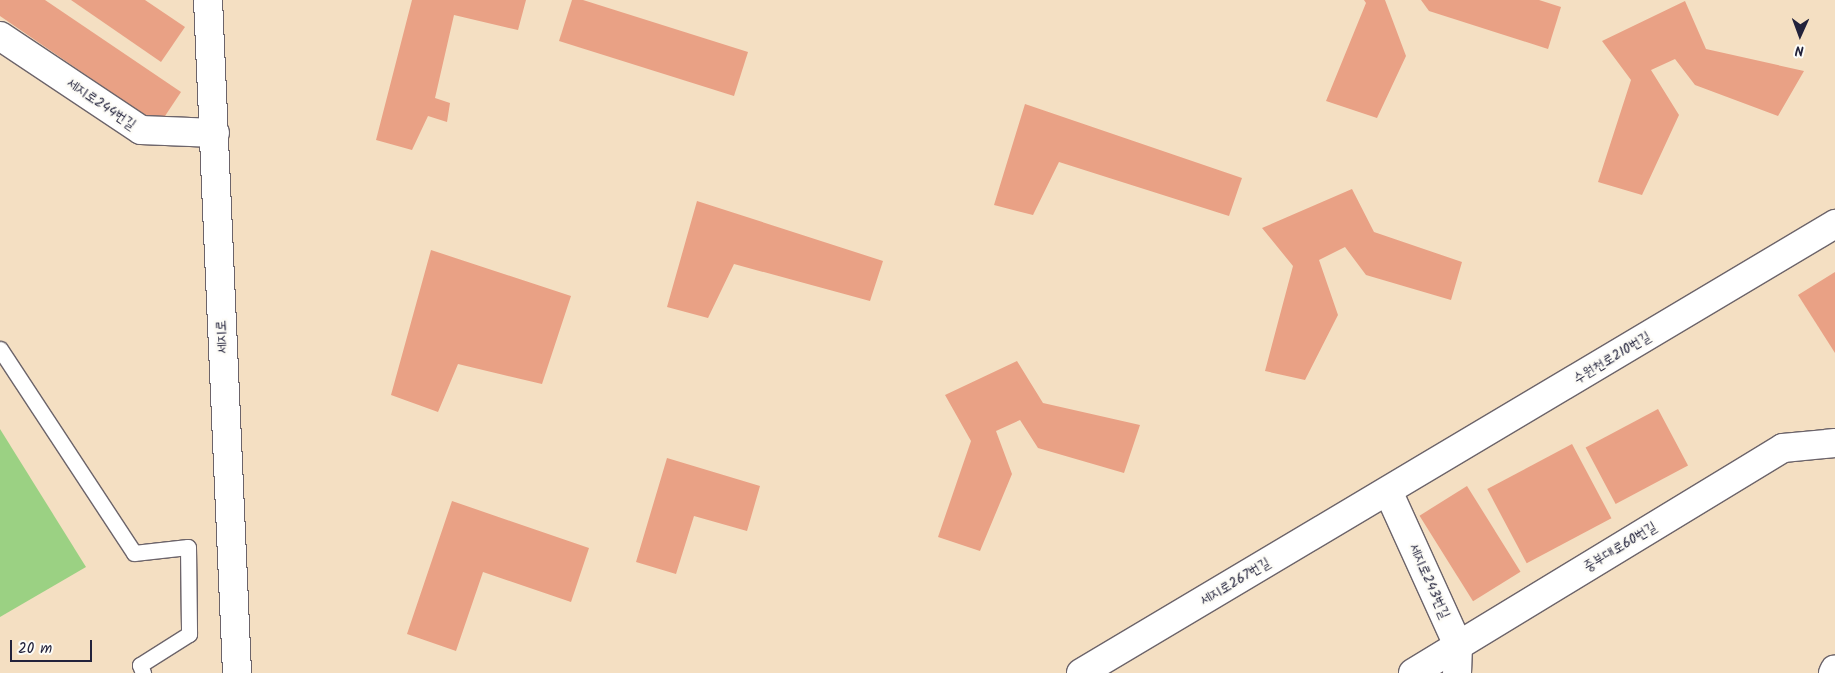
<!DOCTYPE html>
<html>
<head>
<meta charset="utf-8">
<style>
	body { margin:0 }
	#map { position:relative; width:1835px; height:673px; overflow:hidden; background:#f4dfc2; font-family:Kalam,"Poor Story",sans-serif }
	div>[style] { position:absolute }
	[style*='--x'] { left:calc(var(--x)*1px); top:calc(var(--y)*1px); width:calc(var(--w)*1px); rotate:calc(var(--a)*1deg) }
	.green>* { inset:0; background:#9bd183 }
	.building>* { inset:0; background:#e9a185; transform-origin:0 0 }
	.roads { filter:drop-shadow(1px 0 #6c646a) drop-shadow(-1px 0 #6c646a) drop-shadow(0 1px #6c646a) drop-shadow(0 -1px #6c646a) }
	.service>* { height:15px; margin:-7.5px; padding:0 7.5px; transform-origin:7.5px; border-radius:7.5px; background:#fff }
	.minor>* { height:28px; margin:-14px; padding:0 14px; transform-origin:14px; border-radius:14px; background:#fff }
	.tertiary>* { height:28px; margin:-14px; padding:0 14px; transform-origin:14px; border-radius:14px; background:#fff }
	span { translate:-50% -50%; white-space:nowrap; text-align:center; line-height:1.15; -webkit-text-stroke:4.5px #fdfcf7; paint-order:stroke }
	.street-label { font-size:14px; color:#22223b }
	.north { position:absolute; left:1775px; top:10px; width:50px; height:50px; -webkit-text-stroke:4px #fdfcf7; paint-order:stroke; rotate:182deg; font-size:14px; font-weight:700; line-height:20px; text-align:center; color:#22223b }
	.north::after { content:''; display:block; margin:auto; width:18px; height:22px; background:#22223b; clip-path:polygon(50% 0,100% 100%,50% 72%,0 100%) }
	.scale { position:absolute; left:10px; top:640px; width:82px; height:22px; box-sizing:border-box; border:2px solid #22223b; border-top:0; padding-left:6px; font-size:15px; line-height:18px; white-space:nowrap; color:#22223b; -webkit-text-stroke:4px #fdfcf7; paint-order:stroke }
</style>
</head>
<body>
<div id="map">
	<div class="green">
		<div style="clip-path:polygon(0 429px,86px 567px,0 617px)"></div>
	</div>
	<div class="building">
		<div style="clip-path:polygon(0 0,45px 0,181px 92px,159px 125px,0 16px)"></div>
		<div style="clip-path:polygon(71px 0,145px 0,185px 27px,161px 62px)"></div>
		<div style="clip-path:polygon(412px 0,526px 0,518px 30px,454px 15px,435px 98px,450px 103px,447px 122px,428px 116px,412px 150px,376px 140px)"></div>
		<div style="clip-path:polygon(572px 0,583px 0,748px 52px,734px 96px,559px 41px)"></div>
		<div style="clip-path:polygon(1364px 0,1385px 0,1406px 56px,1377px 118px,1326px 101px,1366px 3px)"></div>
		<div style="clip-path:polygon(1421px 0,1539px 0,1561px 7px,1548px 49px,1429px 11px)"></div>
		<div style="clip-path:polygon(1685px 1px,1706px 49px,1804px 71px,1778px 116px,1695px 85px,1675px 59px,1651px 70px,1679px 115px,1642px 195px,1598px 182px,1631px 80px,1602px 41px)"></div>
		<div style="clip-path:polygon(1025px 104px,1242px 178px,1229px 216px,1059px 162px,1033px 215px,994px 205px)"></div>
		<div style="clip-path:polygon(1352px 189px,1374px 232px,1462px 262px,1451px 300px,1366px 275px,1345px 247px,1319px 260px,1338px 315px,1305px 380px,1265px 371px,1293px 266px,1262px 228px)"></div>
		<div style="clip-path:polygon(697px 201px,883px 261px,870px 301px,734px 264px,708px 318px,667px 307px)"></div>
		<div style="clip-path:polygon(431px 250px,571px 296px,542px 384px,458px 364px,438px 412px,391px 395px)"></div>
		<div style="clip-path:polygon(1835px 272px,1835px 353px,1798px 295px)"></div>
		<div style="clip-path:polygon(1017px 361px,1043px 403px,1140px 425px,1124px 473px,1038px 448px,1020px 420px,996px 431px,1012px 474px,980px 551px,938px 537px,971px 441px,945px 395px)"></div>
		<div style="left:1658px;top:409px;width:64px;height:82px;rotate:62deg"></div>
		<div style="left:1572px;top:444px;width:84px;height:96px;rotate:62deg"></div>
		<div style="clip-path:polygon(667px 458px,760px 486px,747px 531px,694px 516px,676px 574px,636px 562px)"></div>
		<div style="left:1467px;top:486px;width:101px;height:56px;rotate:58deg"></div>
		<div style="clip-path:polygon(452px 501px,589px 548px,571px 602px,483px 572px,456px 651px,407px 634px)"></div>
	</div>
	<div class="roads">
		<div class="service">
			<div style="--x:0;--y:349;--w:244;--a:56.7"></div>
			<div style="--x:134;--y:553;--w:54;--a:-6.3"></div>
			<div style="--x:188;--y:547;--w:87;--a:89.3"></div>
			<div style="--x:189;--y:634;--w:58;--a:147.7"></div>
			<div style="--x:140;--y:665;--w:9;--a:69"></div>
		</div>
		<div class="minor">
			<div style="--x:0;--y:36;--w:169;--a:33.7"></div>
			<div style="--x:141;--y:130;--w:74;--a:2.3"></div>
			<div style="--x:1388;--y:491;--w:169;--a:65.6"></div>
			<div style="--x:1458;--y:645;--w:28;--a:92"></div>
			<div style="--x:1081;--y:673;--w:878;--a:-30.77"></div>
			<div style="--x:1413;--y:673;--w:433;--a:-31.3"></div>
			<div style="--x:1783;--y:448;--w:52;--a:-5.5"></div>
			<div style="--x:1833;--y:673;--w:4;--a:-63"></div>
		</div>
		<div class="tertiary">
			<div style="--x:208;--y:0;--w:674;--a:87.53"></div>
		</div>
	</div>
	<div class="street-label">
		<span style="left:101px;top:104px;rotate:34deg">세지로244번길</span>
		<span style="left:222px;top:337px;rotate:-93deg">세지로</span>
		<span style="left:1612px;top:358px;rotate:-31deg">수원천로210번길</span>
		<span style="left:1620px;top:547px;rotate:-31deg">중부대로60번길</span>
		<span style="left:1429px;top:581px;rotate:66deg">세지로243번길</span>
		<span style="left:1235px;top:582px;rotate:-31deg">세지로267번길</span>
	</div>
	<div class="north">N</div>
	<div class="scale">20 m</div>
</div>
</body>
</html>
